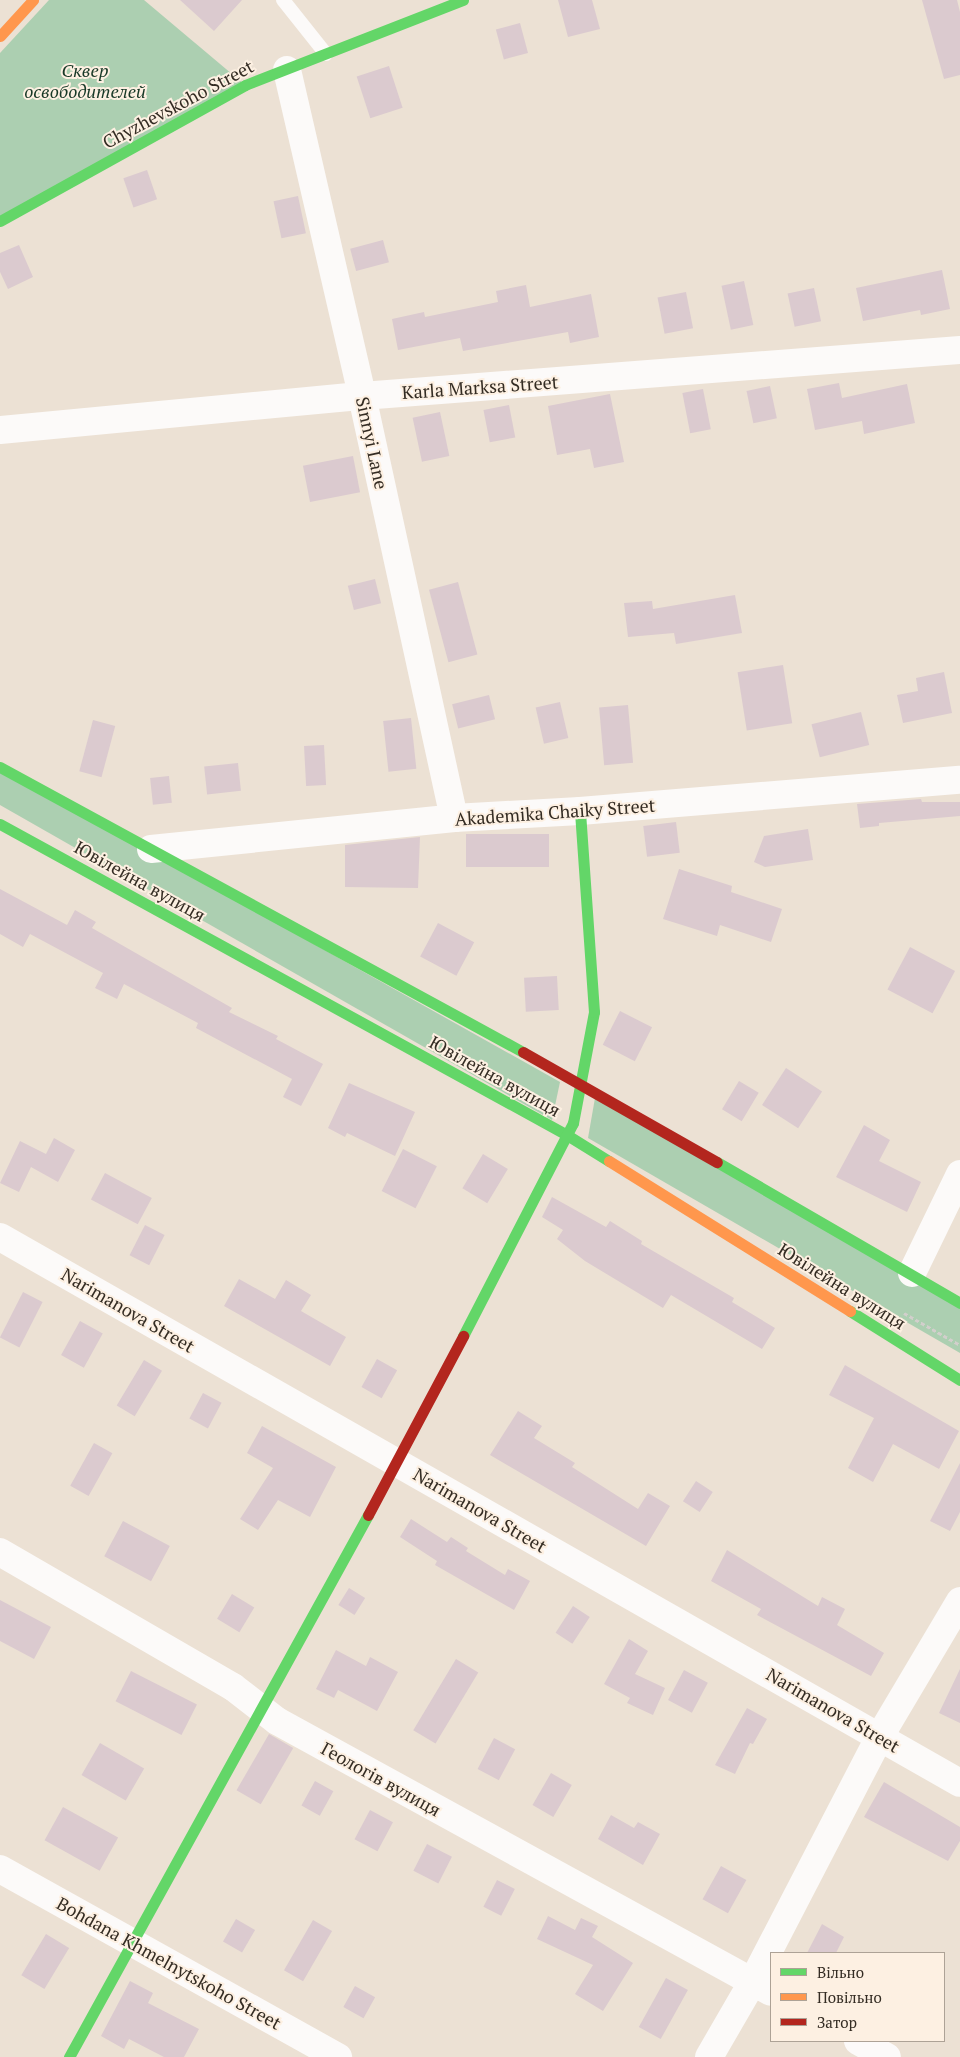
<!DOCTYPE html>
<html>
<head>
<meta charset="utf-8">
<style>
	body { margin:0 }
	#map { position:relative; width:960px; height:2057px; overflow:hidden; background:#ece1d4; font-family:"PT Serif",serif }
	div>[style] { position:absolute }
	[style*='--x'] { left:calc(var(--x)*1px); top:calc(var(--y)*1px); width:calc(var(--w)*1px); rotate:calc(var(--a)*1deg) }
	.forest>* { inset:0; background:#accfb1 }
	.building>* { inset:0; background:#dbcacf; transform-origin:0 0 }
	.path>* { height:3px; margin-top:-1.5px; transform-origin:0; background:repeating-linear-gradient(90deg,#d2cfcc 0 4px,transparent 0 6.5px) }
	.lane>* { height:14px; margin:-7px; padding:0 7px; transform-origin:7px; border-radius:7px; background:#fcfaf9 }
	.street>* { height:28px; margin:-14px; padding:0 14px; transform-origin:14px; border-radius:14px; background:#fcfaf9 }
	.fast>* { height:11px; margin:-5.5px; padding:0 5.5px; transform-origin:5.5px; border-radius:5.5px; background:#63d668 }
	.slow>* { height:11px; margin:-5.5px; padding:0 5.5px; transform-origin:5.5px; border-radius:5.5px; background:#ff974d }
	.jam>* { height:11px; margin:-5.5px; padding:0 5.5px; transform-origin:5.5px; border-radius:5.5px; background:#b3261e }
	span { translate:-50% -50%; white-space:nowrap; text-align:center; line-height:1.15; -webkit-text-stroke:4px #fdf0e2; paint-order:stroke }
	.park-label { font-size:18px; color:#173826; font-style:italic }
	.street-label { font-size:18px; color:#342c23 }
	.legend { position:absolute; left:770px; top:1952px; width:175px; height:90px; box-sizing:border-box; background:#fdf0e2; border:1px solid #ada296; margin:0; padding:6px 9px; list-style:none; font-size:15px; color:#342c23 }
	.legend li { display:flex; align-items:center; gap:10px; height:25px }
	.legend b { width:25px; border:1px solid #ada296 }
</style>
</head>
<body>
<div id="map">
	<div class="forest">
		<div style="clip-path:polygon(49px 0,144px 0,245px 85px,0 221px,0 53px)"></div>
		<div style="clip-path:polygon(0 768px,560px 1082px,552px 1120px,0 805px)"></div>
		<div style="clip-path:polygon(595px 1098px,960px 1305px,960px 1353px,588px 1138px)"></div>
	</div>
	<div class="building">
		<div style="clip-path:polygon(180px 0,242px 0,214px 31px)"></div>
		<div style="clip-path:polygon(558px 0,592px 0,600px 29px,568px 37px)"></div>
		<div style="clip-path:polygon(922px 0,957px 0,960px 12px,960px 75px,944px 79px)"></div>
		<div style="left:520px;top:23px;width:31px;height:25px;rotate:75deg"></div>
		<div style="left:389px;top:66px;width:44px;height:34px;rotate:72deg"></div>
		<div style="left:147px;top:170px;width:31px;height:25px;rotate:71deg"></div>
		<div style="left:298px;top:196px;width:38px;height:25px;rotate:78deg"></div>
		<div style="left:383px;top:240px;width:23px;height:34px;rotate:75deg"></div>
		<div style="clip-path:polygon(19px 245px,33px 277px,8px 289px,0 272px,0 253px)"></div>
		<div style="clip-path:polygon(942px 270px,950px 309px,921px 315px,920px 310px,863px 321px,856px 288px)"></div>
		<div style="left:744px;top:281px;width:45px;height:23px;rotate:78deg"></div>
		<div style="clip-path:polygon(526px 285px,530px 307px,591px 294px,599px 337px,570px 343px,568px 332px,463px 351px,460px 338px,398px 350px,392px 319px,424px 312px,425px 317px,498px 302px,496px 291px)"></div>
		<div style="left:814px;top:288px;width:34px;height:27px;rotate:78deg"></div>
		<div style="left:686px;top:292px;width:37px;height:29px;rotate:79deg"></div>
		<div style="clip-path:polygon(839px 383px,842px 398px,907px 384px,915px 423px,864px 434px,862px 421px,815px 430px,807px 389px)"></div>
		<div style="left:770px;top:386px;width:33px;height:24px;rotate:78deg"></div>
		<div style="left:703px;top:389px;width:41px;height:21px;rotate:79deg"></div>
		<div style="clip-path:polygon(610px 394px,624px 462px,594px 468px,590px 449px,557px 455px,548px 406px)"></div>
		<div style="left:509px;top:405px;width:33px;height:26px;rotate:79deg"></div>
		<div style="left:440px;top:412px;width:45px;height:28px;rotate:78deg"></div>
		<div style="left:353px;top:456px;width:37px;height:51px;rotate:79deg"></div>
		<div style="left:375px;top:579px;width:25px;height:28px;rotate:76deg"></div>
		<div style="left:458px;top:582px;width:75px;height:30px;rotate:75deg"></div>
		<div style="clip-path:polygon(735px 595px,742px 633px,676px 644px,674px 633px,628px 637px,624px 603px,652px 601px,653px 609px)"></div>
		<div style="left:783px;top:665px;width:59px;height:46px;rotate:81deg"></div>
		<div style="clip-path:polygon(944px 672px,952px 713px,903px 723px,897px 695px,918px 691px,916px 678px)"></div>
		<div style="left:489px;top:695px;width:25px;height:38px;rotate:76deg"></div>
		<div style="left:560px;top:702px;width:37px;height:25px;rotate:77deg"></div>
		<div style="left:628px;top:705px;width:58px;height:29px;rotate:85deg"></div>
		<div style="left:861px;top:712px;width:34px;height:51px;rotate:76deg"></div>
		<div style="left:411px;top:718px;width:51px;height:28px;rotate:84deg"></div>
		<div style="left:93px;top:720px;width:23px;height:53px;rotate:15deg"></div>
		<div style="left:324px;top:745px;width:40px;height:20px;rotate:87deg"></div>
		<div style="left:238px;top:763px;width:28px;height:34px;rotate:84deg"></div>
		<div style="left:169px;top:776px;width:27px;height:19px;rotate:84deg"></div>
		<div style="clip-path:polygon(921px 799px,922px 802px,960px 802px,960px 816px,879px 823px,879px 826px,860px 828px,857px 804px)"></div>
		<div style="left:676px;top:822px;width:31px;height:33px;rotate:83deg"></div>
		<div style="clip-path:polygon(808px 829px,813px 860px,765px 867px,754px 862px,764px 836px)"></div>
		<div style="left:466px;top:834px;width:83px;height:33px"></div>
		<div style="clip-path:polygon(420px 837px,418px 888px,345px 887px,345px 845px)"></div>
		<div style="clip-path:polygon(679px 869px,732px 886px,731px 892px,782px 909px,771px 942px,720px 925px,717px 936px,663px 919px)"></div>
		<div style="clip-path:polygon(0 889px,67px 925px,75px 910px,96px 922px,92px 928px,232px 1008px,229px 1012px,278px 1036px,276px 1039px,323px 1064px,301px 1106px,283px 1097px,292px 1079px,196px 1028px,198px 1023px,124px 984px,117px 999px,95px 988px,103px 973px,30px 934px,23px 947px,0 934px)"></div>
		<div style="left:438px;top:923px;width:41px;height:38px;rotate:28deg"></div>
		<div style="left:910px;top:947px;width:51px;height:48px;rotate:28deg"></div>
		<div style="left:557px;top:976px;width:34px;height:33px;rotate:87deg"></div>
		<div style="left:620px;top:1011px;width:36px;height:38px;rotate:27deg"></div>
		<div style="left:786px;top:1068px;width:43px;height:44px;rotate:33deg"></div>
		<div style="left:739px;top:1081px;width:23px;height:33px;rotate:31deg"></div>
		<div style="clip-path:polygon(349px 1083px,415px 1112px,395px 1156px,347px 1133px,345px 1137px,328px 1128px)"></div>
		<div style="clip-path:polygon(864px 1125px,890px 1140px,879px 1161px,921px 1182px,907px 1212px,836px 1177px)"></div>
		<div style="clip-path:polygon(54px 1138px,75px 1150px,58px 1182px,31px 1167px,19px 1192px,0 1183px,20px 1141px,46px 1154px)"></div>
		<div style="left:403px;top:1149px;width:38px;height:47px;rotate:27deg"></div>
		<div style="left:483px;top:1154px;width:29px;height:40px;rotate:31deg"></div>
		<div style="left:105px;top:1173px;width:53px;height:30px;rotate:28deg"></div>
		<div style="clip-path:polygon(552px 1197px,606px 1227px,610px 1221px,642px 1241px,641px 1244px,734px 1298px,732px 1302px,775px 1328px,762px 1349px,671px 1295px,663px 1308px,585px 1261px,557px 1239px,563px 1230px,542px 1217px)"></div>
		<div style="left:145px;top:1225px;width:22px;height:34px;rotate:27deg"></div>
		<div style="clip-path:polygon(239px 1279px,275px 1299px,286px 1280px,311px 1295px,301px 1311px,346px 1337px,330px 1366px,224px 1306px)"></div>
		<div style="left:23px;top:1292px;width:22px;height:51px;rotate:27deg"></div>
		<div style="left:80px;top:1321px;width:26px;height:39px;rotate:29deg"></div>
		<div style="left:377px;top:1359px;width:23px;height:32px;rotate:29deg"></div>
		<div style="left:144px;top:1360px;width:21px;height:53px;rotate:31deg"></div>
		<div style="clip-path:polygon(845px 1365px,959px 1431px,939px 1469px,893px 1444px,873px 1482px,848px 1468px,874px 1418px,829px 1395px)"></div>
		<div style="left:203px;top:1393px;width:21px;height:29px;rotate:28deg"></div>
		<div style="clip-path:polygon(518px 1411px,542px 1426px,534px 1438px,575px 1463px,572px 1467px,638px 1509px,648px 1493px,670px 1506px,646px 1546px,490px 1455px)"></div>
		<div style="clip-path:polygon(262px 1426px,336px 1467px,310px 1517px,278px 1500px,258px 1530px,240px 1519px,273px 1468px,247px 1453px)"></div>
		<div style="left:94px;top:1443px;width:21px;height:49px;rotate:29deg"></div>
		<div style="clip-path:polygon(960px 1463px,960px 1512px,950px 1531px,930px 1521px)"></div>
		<div style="left:696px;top:1481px;width:20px;height:24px;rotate:33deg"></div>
		<div style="clip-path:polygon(411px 1519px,447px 1542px,451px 1537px,468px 1548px,466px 1551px,505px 1575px,508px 1569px,530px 1581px,514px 1610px,435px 1565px,437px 1561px,400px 1537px)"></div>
		<div style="left:123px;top:1521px;width:53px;height:40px;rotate:28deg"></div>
		<div style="clip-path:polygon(727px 1550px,818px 1606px,822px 1597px,845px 1609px,837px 1625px,884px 1653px,871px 1676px,757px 1615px,761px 1609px,711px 1581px)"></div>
		<div style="left:349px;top:1588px;width:19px;height:20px;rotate:32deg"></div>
		<div style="left:232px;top:1594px;width:26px;height:29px;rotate:31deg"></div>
		<div style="clip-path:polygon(0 1600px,51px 1627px,34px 1659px,0 1641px)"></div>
		<div style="left:573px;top:1606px;width:20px;height:32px;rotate:33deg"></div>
		<div style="clip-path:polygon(629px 1639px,648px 1651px,635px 1674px,665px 1688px,653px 1715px,627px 1703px,630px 1698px,604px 1684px)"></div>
		<div style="clip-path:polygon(336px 1650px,366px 1666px,370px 1657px,398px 1672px,377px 1711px,338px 1690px,334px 1698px,316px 1689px)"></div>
		<div style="left:456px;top:1659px;width:26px;height:83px;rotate:31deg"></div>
		<div style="clip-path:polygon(960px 1669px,960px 1723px,939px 1713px)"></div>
		<div style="left:684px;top:1670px;width:27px;height:34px;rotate:28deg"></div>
		<div style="left:131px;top:1671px;width:74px;height:34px;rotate:27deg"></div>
		<div style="clip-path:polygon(747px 1708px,767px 1719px,753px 1744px,750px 1743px,735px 1774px,715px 1765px)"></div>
		<div style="left:269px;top:1734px;width:28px;height:65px;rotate:30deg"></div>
		<div style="left:494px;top:1738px;width:24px;height:35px;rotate:28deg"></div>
		<div style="left:100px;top:1743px;width:51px;height:37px;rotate:30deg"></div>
		<div style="left:551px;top:1773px;width:24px;height:37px;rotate:30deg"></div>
		<div style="left:315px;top:1781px;width:21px;height:28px;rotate:29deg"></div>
		<div style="clip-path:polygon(884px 1782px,960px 1827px,960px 1841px,948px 1861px,864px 1817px)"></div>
		<div style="left:63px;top:1807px;width:63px;height:38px;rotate:29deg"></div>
		<div style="left:370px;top:1810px;width:26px;height:33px;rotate:28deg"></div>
		<div style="clip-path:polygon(611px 1815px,634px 1828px,638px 1822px,660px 1834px,643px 1865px,598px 1839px)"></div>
		<div style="left:427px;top:1844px;width:28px;height:30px;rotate:27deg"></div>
		<div style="left:721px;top:1866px;width:29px;height:38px;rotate:29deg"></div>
		<div style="left:497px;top:1880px;width:20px;height:30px;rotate:27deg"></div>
		<div style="clip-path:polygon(548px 1916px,575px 1930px,581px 1918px,598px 1926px,592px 1937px,633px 1963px,603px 2011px,575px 1994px,593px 1965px,537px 1939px)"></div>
		<div style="left:236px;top:1919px;width:22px;height:26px;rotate:30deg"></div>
		<div style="left:313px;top:1920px;width:22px;height:58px;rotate:30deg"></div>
		<div style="clip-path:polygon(822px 1924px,844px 1937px,836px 1953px,807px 1953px)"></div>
		<div style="left:46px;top:1934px;width:27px;height:48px;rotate:31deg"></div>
		<div style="left:666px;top:1978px;width:25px;height:56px;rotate:29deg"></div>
		<div style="clip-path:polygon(130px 1981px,153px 1993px,148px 2003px,199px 2029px,184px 2057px,164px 2057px,129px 2039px,124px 2049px,101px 2036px)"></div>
		<div style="left:355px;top:1986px;width:23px;height:24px;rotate:29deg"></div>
	</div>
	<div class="path">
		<div style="--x:904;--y:1313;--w:64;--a:29.7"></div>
	</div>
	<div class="lane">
		<div style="--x:283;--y:0;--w:69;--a:51.5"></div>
	</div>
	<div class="street">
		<div style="--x:287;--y:70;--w:335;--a:77"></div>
		<div style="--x:362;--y:396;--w:432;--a:77.7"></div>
		<div style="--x:0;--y:430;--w:364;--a:-5.4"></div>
		<div style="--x:362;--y:396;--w:600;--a:-4.4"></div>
		<div style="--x:151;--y:849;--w:305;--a:-5.8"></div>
		<div style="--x:454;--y:818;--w:126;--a:-3.2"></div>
		<div style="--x:580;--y:811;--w:381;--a:-4.7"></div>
		<div style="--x:0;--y:1237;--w:1104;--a:29.63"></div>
		<div style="--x:912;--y:1273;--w:110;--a:-64.1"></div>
		<div style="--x:0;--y:1552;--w:269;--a:30.1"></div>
		<div style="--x:233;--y:1687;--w:56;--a:37.7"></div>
		<div style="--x:277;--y:1721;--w:563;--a:28.75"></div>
		<div style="--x:0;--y:1869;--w:387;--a:29.1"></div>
		<div style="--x:858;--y:2041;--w:33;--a:29"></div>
		<div style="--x:709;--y:2057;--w:88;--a:-59.9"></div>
		<div style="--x:753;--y:1981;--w:276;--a:-62.6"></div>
		<div style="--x:880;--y:1736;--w:157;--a:-59.3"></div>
	</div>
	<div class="fast">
		<div style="--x:0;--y:221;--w:280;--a:-29"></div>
		<div style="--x:245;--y:85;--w:234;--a:-21.3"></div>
		<div style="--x:0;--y:767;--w:596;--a:28.59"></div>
		<div style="--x:0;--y:824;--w:647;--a:28.74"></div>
		<div style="--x:567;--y:1135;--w:49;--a:31.8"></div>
		<div style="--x:717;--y:1162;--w:281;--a:30.1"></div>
		<div style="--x:850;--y:1311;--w:130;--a:32.1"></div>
		<div style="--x:463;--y:1336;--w:240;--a:-62.7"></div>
		<div style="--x:573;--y:1123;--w:113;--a:-79.3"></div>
		<div style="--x:594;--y:1012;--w:201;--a:-94"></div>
		<div style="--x:69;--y:2057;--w:619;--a:-61.12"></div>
	</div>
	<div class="slow">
		<div style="--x:0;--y:36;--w:49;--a:-47.5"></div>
		<div style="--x:609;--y:1161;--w:284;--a:31.9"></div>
	</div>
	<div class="jam">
		<div style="--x:523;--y:1052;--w:223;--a:29.6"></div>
		<div style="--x:368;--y:1515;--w:203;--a:-62"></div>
	</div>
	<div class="park-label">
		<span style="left:85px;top:81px">Сквер<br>освободителей</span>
	</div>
	<div class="street-label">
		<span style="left:178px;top:104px;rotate:-28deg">Chyzhevskoho Street</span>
		<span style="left:480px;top:387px;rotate:-4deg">Karla Marksa Street</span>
		<span style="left:372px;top:443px;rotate:78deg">Sinnyi Lane</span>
		<span style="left:555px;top:812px;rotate:-4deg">Akademika Chaiky Street</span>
		<span style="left:140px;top:881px;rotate:29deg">Ювілейна вулиця</span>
		<span style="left:495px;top:1076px;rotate:29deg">Ювілейна вулиця</span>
		<span style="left:842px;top:1286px;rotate:32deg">Ювілейна вулиця</span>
		<span style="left:128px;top:1310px;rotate:30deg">Narimanova Street</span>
		<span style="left:480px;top:1510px;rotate:30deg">Narimanova Street</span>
		<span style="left:833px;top:1710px;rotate:30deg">Narimanova Street</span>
		<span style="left:381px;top:1779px;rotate:29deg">Геологів вулиця</span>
		<span style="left:169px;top:1963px;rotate:29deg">Bohdana Khmelnytskoho Street</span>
	</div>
	<ul class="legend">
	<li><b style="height:6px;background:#63d668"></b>Вільно</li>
	<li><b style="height:6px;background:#ff974d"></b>Повільно</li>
	<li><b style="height:6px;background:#b3261e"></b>Затор</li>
	</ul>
</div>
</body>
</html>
